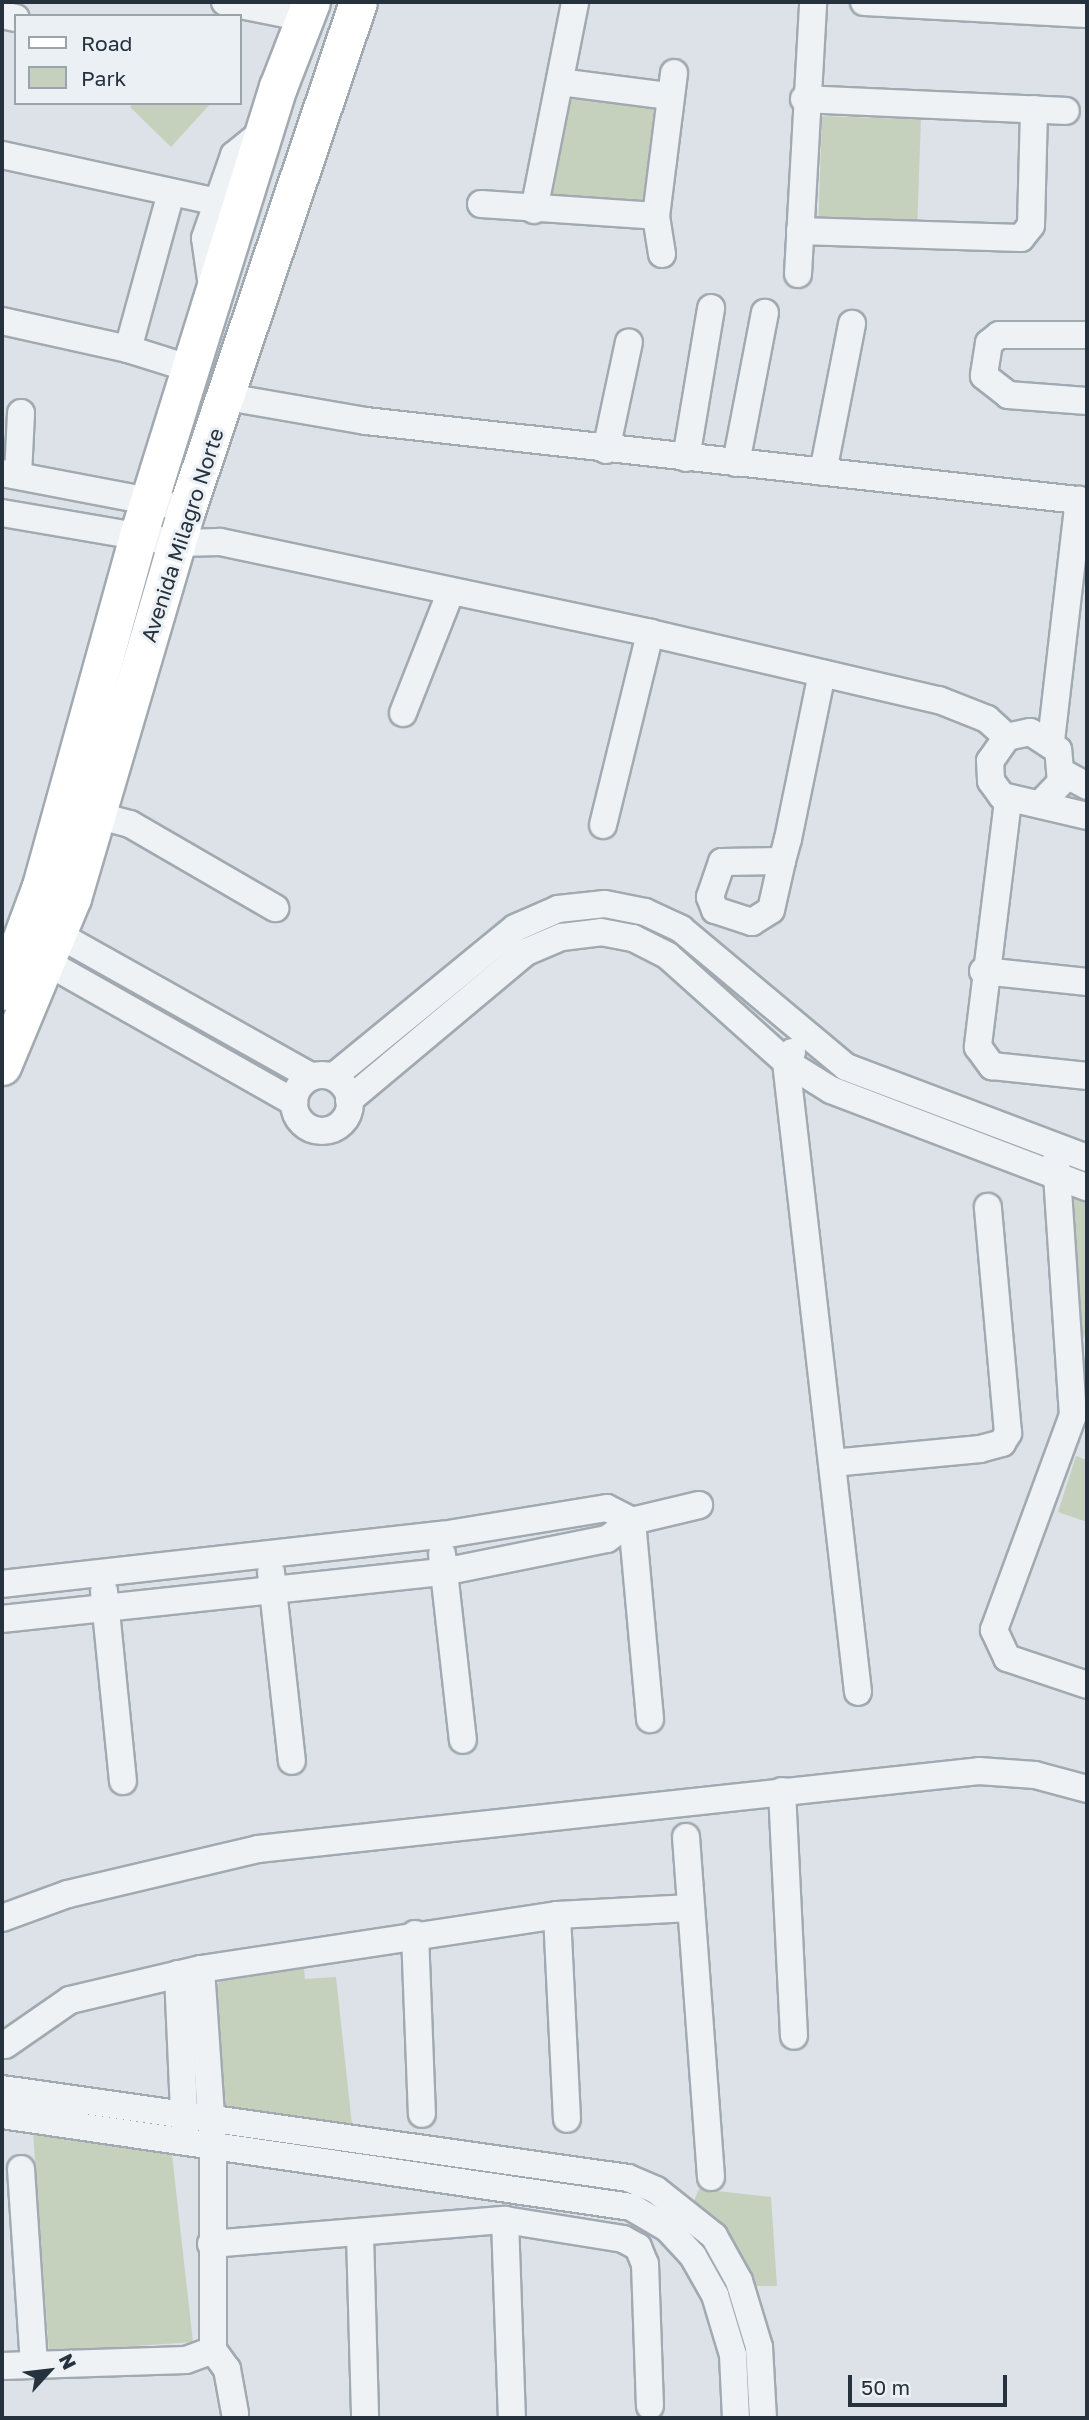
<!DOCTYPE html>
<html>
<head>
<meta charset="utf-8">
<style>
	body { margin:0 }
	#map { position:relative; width:1089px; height:2420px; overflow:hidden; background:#dce2e7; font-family:"Golos Text",sans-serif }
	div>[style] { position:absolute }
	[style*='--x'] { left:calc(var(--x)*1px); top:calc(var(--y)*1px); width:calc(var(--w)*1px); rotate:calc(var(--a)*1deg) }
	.green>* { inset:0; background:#c5d1bd; transform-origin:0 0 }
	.roads { filter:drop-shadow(2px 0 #a1a9b1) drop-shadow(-2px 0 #a1a9b1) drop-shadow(0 2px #a1a9b1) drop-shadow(0 -2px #a1a9b1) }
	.minor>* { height:26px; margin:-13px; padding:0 13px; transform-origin:13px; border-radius:13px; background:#eef2f5 }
	.minor>.ring { margin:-13px; padding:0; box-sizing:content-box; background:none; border:26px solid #eef2f5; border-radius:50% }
	.secondary>* { height:37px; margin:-18.5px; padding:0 18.5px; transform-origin:18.5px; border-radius:18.5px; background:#fff }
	span { translate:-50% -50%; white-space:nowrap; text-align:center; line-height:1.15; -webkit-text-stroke:6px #ebf0f4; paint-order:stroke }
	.street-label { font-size:21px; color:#25313d }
	.frame { position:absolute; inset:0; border:4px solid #25313d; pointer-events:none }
	.legend { position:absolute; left:14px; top:14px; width:228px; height:91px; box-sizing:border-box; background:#ebf0f4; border:2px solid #9ca4ab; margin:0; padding:9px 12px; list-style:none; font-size:21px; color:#25313d }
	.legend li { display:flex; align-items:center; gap:14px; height:35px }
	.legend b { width:35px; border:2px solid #9ca4ab }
	.north { position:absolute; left:14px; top:2336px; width:70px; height:70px; -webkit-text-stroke:5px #ebf0f4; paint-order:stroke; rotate:63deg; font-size:19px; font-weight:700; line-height:28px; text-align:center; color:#25313d }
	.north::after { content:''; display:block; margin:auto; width:24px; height:32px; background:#25313d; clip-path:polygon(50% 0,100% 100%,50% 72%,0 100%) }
	.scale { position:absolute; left:848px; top:2375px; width:159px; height:32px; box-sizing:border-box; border:4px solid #25313d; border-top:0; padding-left:9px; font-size:21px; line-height:24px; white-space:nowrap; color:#25313d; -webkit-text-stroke:5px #ebf0f4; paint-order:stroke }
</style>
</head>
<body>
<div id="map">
	<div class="green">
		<div style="clip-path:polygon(569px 99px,660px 105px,648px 206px,543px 198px)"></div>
		<div style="clip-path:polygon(134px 103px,211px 103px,171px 147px,130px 107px)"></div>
		<div style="left:822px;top:116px;width:99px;height:103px;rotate:2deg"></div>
		<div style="clip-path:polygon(1064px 1195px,1087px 1203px,1087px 1329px,1081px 1346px)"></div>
		<div style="clip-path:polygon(1076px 1456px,1087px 1460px,1087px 1522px,1058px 1512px)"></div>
		<div style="clip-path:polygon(303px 1960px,305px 1979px,336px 1977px,352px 2125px,222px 2107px,215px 1986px,230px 1973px)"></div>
		<div style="clip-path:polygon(33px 2132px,172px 2155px,193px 2342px,49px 2352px)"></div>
		<div style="clip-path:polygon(699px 2189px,771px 2197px,777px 2286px,756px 2286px,718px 2225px,692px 2205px)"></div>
	</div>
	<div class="roads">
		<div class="minor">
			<div style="--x:225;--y:2;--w:82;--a:11.3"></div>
			<div style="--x:864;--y:2;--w:223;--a:3.1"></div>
			<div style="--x:2;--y:15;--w:14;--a:12"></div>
			<div style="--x:560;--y:82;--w:109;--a:7.4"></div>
			<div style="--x:804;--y:99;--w:262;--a:2.6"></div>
			<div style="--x:2;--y:155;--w:220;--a:12.3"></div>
			<div style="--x:481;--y:204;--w:175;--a:3.9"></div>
			<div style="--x:534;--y:210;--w:212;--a:-78.8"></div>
			<div style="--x:800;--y:231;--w:221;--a:1.8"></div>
			<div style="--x:1021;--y:238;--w:16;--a:-52"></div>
			<div style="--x:1031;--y:225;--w:116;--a:-88.5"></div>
			<div style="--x:662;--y:254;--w:38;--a:-99"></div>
			<div style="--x:656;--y:216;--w:144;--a:-82.8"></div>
			<div style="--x:798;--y:274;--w:272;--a:-86.8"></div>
			<div style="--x:212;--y:287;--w:49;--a:-98.1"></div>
			<div style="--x:205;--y:238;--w:88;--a:-70.7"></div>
			<div style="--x:234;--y:155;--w:40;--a:-39"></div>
			<div style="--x:2;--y:321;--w:129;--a:12.5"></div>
			<div style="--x:128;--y:349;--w:162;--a:-74.6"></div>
			<div style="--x:1087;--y:335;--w:88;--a:180"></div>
			<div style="--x:999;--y:335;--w:13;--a:141"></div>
			<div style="--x:989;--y:343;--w:33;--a:99"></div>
			<div style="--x:984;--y:376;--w:31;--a:38"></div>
			<div style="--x:1008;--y:395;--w:79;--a:4.3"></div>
			<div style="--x:128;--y:349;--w:67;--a:17.4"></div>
			<div style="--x:227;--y:397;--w:141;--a:9.8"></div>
			<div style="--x:366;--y:421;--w:725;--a:6.33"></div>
			<div style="--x:606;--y:450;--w:110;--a:-78"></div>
			<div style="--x:686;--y:458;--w:152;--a:-80.5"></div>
			<div style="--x:736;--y:463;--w:153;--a:-79.1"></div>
			<div style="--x:823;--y:472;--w:151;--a:-78.9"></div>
			<div style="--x:2;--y:473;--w:166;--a:10.8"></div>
			<div style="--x:18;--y:475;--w:62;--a:-87.2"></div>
			<div style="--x:2;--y:513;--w:178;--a:9.7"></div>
			<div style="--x:177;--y:543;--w:43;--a:-1.3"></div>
			<div style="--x:220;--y:542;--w:440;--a:11.9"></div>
			<div style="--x:650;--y:633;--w:297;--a:13.1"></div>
			<div style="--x:939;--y:700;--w:52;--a:21.6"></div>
			<div style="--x:987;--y:719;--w:27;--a:42"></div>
			<div style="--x:403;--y:713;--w:131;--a:-68.5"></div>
			<div style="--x:1051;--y:741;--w:243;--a:-83.4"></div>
			<div style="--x:1063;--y:773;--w:27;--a:28"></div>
			<div style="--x:1008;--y:801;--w:248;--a:97"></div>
			<div style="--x:978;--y:1047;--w:24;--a:54"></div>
			<div style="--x:992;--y:1066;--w:96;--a:6"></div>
			<div style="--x:1041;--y:803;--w:29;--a:-46"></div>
			<div style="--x:1061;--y:782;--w:32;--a:-95"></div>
			<div style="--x:1058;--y:750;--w:33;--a:-147"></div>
			<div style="--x:1030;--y:732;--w:24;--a:168"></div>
			<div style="--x:1007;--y:737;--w:29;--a:125"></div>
			<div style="--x:990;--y:761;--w:20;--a:87"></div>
			<div style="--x:991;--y:781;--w:19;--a:54"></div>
			<div style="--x:1002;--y:796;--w:87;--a:13.2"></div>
			<div style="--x:96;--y:815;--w:35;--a:15"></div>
			<div style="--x:130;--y:824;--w:168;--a:30.1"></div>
			<div style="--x:603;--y:825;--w:198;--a:-76.2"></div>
			<div style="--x:782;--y:861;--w:60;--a:179"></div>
			<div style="--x:722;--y:862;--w:37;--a:109"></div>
			<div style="--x:710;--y:897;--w:14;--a:69"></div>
			<div style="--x:715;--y:910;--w:39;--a:18"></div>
			<div style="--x:752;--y:922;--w:22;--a:-32"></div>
			<div style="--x:771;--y:910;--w:50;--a:-77.3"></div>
			<div style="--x:782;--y:861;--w:23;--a:-75"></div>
			<div style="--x:788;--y:839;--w:169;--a:-78.4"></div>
			<div style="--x:59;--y:935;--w:290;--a:29.3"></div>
			<div style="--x:48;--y:963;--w:283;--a:29.5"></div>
			<div style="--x:983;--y:971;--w:105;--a:6"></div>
			<div style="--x:792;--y:1052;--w:12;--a:121"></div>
			<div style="--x:786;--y:1062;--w:634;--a:83.48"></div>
			<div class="ring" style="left:294px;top:1075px;width:30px;height:30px"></div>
			<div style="--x:333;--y:1077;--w:235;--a:-39.3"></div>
			<div style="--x:515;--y:928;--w:47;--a:-23.8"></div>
			<div style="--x:558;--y:909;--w:47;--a:-6.1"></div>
			<div style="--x:605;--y:904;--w:41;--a:11.3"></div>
			<div style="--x:645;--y:912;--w:40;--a:25"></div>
			<div style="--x:681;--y:929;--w:215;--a:39.9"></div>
			<div style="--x:846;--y:1067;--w:258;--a:20.7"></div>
			<div style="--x:349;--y:1100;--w:231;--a:-39.9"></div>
			<div style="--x:526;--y:952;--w:39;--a:-23"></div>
			<div style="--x:562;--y:937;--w:39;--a:-7"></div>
			<div style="--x:601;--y:932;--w:33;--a:11"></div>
			<div style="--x:633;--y:938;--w:39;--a:27"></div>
			<div style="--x:668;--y:956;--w:159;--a:41.9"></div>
			<div style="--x:786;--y:1062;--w:53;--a:31.9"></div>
			<div style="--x:831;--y:1090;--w:274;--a:20.8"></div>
			<div style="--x:1056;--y:1160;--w:256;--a:86.2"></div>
			<div style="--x:1073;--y:1415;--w:229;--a:110.2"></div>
			<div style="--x:994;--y:1630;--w:31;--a:65"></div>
			<div style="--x:1007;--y:1658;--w:84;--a:18.6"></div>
			<div style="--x:832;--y:1463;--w:149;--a:-5.4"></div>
			<div style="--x:980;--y:1449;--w:23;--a:-15"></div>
			<div style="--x:1002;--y:1443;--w:12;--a:-59"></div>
			<div style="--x:1008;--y:1433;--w:227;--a:-95.1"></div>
			<div style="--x:632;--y:1521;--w:199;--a:84.8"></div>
			<div style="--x:442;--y:1554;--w:187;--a:83.6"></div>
			<div style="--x:271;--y:1572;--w:190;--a:83.7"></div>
			<div style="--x:2;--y:1584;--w:443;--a:-6.4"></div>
			<div style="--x:442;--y:1535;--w:167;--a:-9.3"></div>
			<div style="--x:607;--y:1508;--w:28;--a:27"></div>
			<div style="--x:104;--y:1591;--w:191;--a:84.3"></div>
			<div style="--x:2;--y:1619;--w:443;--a:-6.1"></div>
			<div style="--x:443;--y:1572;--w:167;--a:-11.4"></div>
			<div style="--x:607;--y:1539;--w:31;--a:-36"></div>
			<div style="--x:632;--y:1521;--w:69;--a:-13.4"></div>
			<div style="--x:782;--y:1791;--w:245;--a:87.2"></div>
			<div style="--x:686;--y:1837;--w:341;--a:85.8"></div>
			<div style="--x:557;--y:1915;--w:204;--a:87.2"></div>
			<div style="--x:2;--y:1918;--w:70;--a:-20"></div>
			<div style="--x:68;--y:1894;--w:195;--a:-13.3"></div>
			<div style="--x:258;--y:1849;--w:725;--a:-6.17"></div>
			<div style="--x:979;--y:1771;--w:56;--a:4.1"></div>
			<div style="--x:1035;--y:1775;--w:54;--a:15.1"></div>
			<div style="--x:415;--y:1934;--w:180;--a:87.8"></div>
			<div style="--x:201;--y:1969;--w:176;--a:86.1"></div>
			<div style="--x:213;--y:2145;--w:205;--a:90"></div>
			<div style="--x:178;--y:1974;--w:159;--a:87.5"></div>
			<div style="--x:5;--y:2045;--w:79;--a:-34.7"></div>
			<div style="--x:70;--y:2000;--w:135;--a:-13.3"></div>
			<div style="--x:201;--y:1969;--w:360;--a:-8.6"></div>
			<div style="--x:557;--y:1915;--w:134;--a:-3"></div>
			<div style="--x:2;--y:2089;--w:632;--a:8.09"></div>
			<div style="--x:628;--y:2178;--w:30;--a:23"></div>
			<div style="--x:656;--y:2190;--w:74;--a:38.4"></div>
			<div style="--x:714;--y:2236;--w:51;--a:60.9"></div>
			<div style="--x:739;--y:2281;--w:69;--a:73.1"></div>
			<div style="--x:759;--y:2347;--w:71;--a:86.8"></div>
			<div style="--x:2;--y:2115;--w:636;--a:8.32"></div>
			<div style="--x:631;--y:2207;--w:42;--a:30.3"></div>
			<div style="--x:667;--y:2228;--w:38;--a:47"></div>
			<div style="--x:693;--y:2256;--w:45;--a:60.6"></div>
			<div style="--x:715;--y:2295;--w:63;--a:73.3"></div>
			<div style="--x:733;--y:2355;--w:63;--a:87.3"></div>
			<div style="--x:21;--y:2169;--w:194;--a:86.2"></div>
			<div style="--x:505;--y:2220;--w:198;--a:88"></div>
			<div style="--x:360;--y:2235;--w:183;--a:88.4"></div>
			<div style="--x:211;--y:2244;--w:295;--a:-4.7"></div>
			<div style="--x:505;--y:2220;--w:120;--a:9.1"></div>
			<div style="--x:623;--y:2239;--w:17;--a:28"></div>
			<div style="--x:638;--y:2247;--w:18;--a:68"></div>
			<div style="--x:645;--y:2264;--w:142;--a:88"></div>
			<div style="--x:213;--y:2350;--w:24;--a:54"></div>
			<div style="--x:227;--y:2369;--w:45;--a:79.7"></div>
			<div style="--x:2;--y:2366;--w:184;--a:-1.9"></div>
			<div style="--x:186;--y:2360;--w:29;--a:-20"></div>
		</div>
		<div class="secondary">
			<div style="--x:2;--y:991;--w:112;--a:-69.6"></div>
			<div style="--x:41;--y:886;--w:363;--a:-74.5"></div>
			<div style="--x:138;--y:536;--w:470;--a:-72.7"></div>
			<div style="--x:278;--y:87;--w:91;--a:-68.8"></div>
			<div style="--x:2;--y:1066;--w:182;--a:-67.4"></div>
			<div style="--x:72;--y:898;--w:403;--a:-73.6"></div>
			<div style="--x:186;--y:511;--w:537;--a:-71.33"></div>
		</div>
	</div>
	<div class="street-label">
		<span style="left:182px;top:535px;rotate:-72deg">Avenida Milagro Norte</span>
	</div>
	<div class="frame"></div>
	<ul class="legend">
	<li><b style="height:9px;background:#fff"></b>Road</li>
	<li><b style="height:19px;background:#c5d1bd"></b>Park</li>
	</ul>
	<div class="north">N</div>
	<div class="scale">50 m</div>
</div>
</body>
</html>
